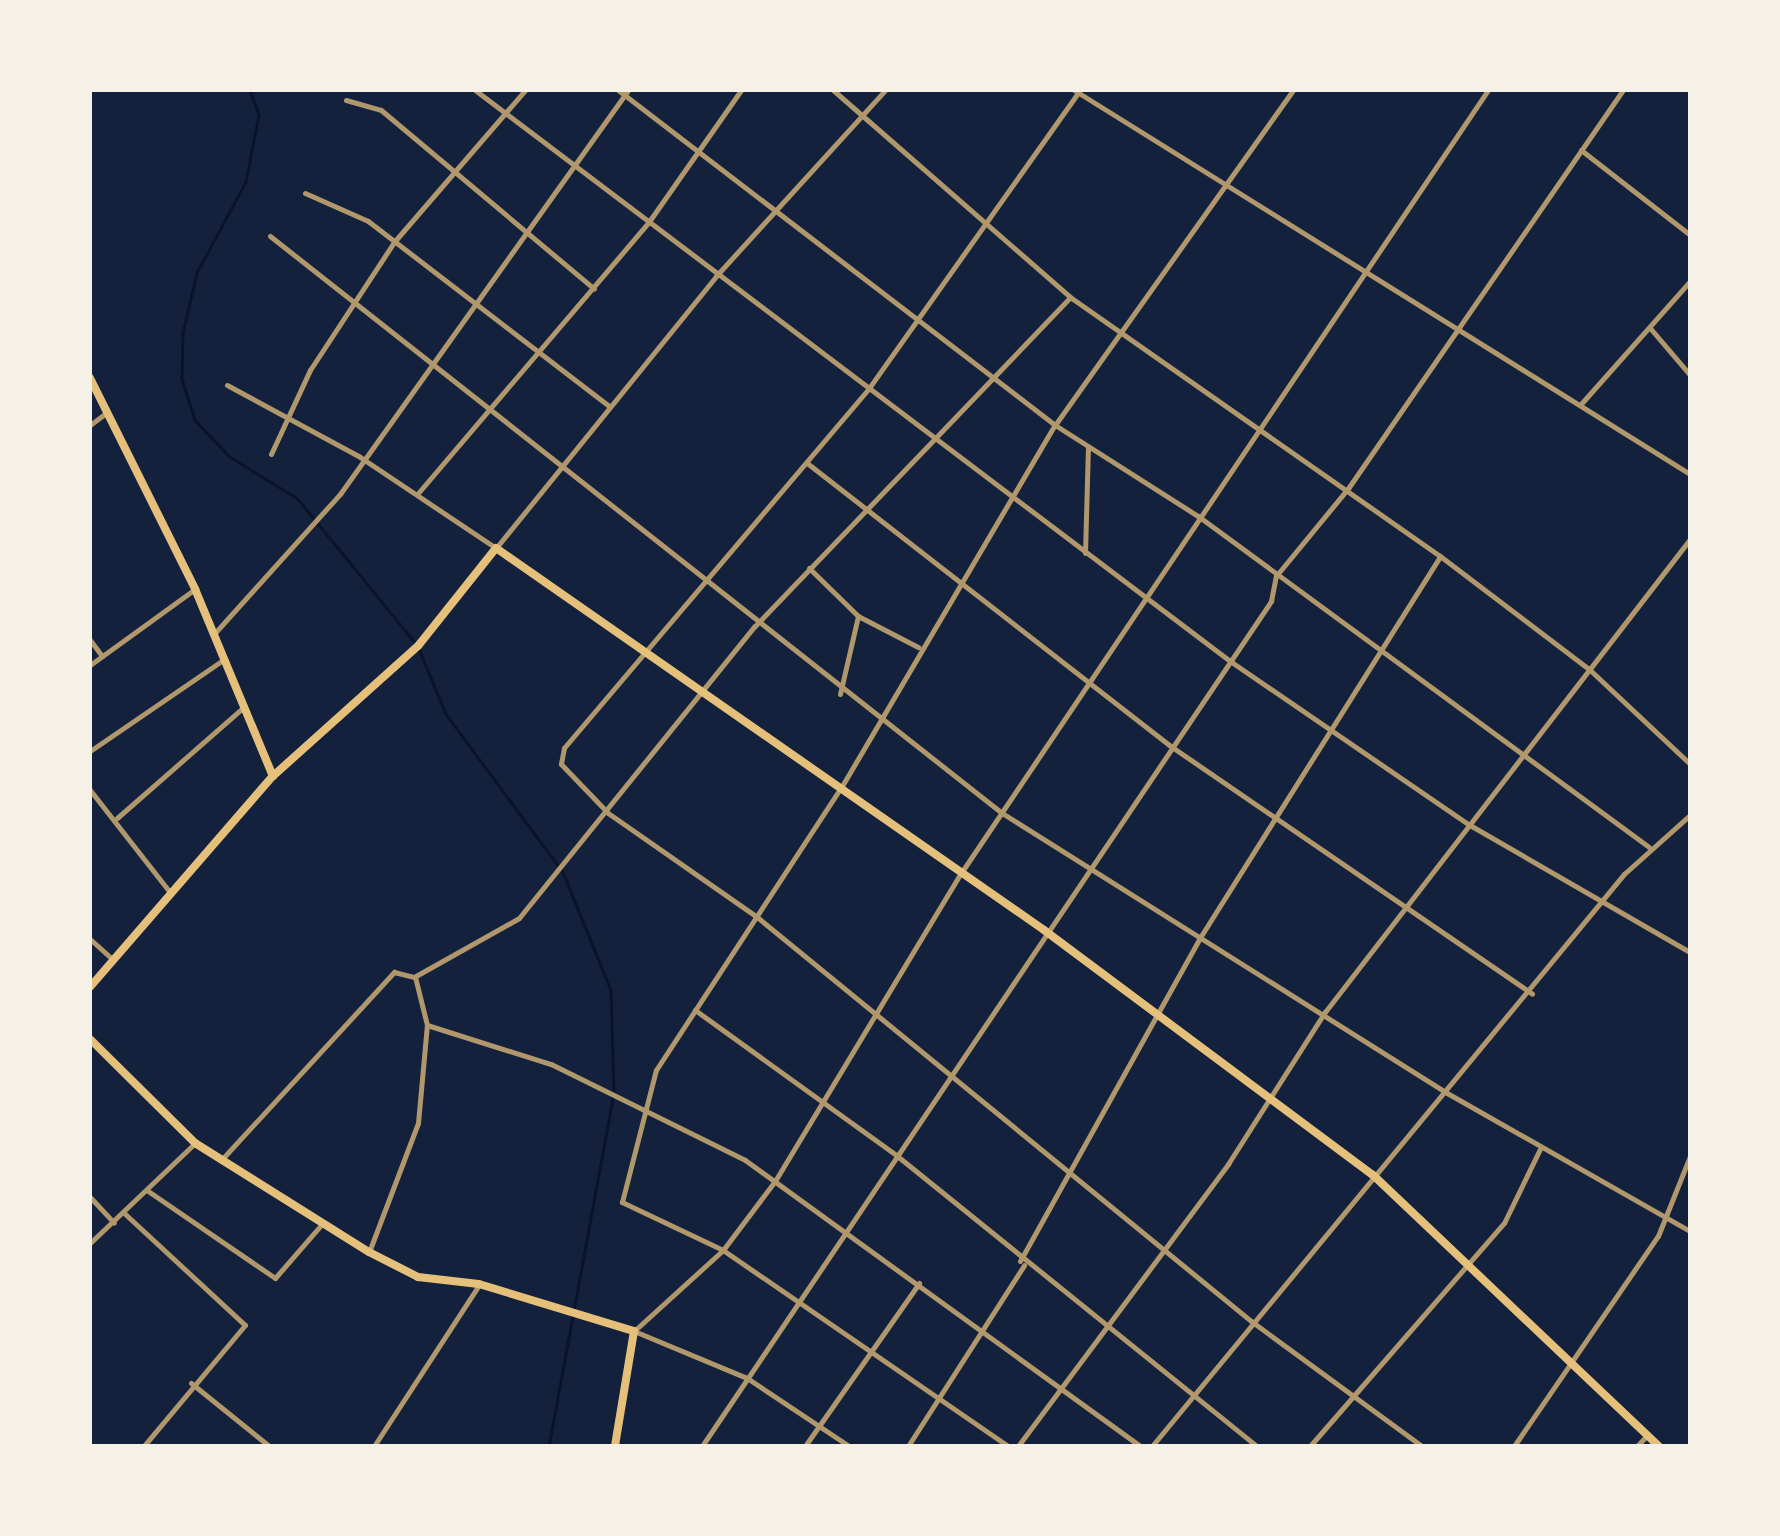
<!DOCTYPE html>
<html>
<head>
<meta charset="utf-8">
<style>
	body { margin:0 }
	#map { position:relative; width:1780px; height:1536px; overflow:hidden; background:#14213d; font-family:"Nunito Sans",sans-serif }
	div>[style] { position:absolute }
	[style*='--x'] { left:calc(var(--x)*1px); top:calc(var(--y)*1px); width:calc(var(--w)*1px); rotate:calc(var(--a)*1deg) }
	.stream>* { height:2.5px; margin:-1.25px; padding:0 1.25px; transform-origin:1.25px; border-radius:1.25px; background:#0b132b }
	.minor>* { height:5px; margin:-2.5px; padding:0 2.5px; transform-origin:2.5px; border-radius:2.5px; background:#b1986c }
	.secondary>* { height:8px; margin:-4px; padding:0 4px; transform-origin:4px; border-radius:4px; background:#e5c07b }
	span { translate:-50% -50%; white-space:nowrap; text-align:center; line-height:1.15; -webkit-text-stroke:10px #f6f1e7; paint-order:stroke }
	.frame { position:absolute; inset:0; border:92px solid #f6f1e7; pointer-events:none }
</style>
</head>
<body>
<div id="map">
	<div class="stream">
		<div style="--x:250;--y:90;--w:27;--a:70"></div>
		<div style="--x:259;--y:115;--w:68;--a:101"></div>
		<div style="--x:246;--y:182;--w:103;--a:118.3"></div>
		<div style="--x:197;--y:273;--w:62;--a:103.1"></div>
		<div style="--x:183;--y:333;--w:46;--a:91.2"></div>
		<div style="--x:182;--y:379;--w:43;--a:72.4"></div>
		<div style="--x:195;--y:420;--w:50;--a:46.6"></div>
		<div style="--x:229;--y:456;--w:81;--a:31.9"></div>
		<div style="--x:298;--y:499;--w:190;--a:50.8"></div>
		<div style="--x:418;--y:646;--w:74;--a:67.6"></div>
		<div style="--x:446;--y:714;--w:197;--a:53.5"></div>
		<div style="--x:563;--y:872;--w:127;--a:67.9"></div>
		<div style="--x:611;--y:990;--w:103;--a:88.3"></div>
		<div style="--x:614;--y:1093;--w:359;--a:100.4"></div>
	</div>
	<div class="minor">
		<div style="--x:475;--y:90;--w:947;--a:37.1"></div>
		<div style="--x:1230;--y:661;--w:288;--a:34.4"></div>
		<div style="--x:1468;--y:824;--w:256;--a:30"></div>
		<div style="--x:618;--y:90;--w:551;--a:37.47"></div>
		<div style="--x:1055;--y:425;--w:169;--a:32.5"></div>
		<div style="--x:1198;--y:516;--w:559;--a:36.28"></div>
		<div style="--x:833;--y:90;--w:315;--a:41.1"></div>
		<div style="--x:1070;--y:297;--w:452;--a:35"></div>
		<div style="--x:1440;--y:556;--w:188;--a:37.2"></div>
		<div style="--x:1590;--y:670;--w:137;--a:43.2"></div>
		<div style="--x:1074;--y:90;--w:726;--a:31.94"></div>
		<div style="--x:1080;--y:90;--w:364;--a:125.3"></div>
		<div style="--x:870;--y:387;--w:473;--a:130.3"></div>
		<div style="--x:564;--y:748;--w:16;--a:101"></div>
		<div style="--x:561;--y:764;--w:68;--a:46.2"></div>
		<div style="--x:608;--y:813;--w:182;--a:34.9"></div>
		<div style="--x:757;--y:917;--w:638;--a:39.28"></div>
		<div style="--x:1251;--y:1321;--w:212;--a:36.2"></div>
		<div style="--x:346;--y:100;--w:36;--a:16"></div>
		<div style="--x:381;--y:110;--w:278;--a:40"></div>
		<div style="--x:1581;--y:150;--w:138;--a:37.9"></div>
		<div style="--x:305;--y:193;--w:69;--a:24"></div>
		<div style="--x:368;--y:221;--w:305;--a:37.5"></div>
		<div style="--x:270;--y:236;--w:932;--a:38.25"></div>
		<div style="--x:1002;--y:813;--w:526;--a:32.18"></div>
		<div style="--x:1447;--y:1093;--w:279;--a:29.6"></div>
		<div style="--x:1650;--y:328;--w:62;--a:49.6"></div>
		<div style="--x:227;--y:385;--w:151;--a:28.4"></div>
		<div style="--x:360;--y:457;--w:164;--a:33.8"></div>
		<div style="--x:496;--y:548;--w:350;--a:-51"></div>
		<div style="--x:716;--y:276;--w:251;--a:-47.7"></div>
		<div style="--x:1580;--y:405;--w:166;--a:-48.4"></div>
		<div style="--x:90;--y:425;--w:20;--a:-37"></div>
		<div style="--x:271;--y:454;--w:93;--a:-65.1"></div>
		<div style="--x:310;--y:370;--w:153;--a:-56.7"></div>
		<div style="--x:394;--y:242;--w:201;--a:-49.2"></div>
		<div style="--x:807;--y:463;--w:459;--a:37.9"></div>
		<div style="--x:1169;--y:745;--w:440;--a:34.4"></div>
		<div style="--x:419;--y:492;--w:353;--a:-49.6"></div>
		<div style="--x:648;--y:223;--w:162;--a:-55"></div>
		<div style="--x:1085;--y:553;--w:105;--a:-88.4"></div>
		<div style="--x:809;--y:568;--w:69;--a:44.4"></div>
		<div style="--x:858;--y:616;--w:68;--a:27.3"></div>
		<div style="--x:213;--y:635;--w:190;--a:-48"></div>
		<div style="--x:340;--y:494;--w:496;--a:-54.5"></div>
		<div style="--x:90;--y:640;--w:20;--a:53"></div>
		<div style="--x:90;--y:665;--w:130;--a:-35.9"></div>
		<div style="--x:840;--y:694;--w:80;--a:-77"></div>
		<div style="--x:90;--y:751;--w:158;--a:-34.4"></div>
		<div style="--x:90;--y:790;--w:127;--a:52"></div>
		<div style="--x:117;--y:818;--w:169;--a:-41.2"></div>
		<div style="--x:90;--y:939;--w:31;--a:42"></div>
		<div style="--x:695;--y:1010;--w:248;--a:35.8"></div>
		<div style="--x:896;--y:1155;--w:464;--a:38.9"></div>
		<div style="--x:427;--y:1025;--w:130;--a:17.5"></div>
		<div style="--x:551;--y:1064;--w:216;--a:26.3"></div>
		<div style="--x:745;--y:1160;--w:488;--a:35.9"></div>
		<div style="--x:223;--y:1158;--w:253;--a:-47.4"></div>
		<div style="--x:394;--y:972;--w:21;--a:14"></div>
		<div style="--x:414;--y:977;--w:120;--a:-29.3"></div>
		<div style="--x:519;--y:918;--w:375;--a:-51.1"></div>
		<div style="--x:755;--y:626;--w:455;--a:-46.2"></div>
		<div style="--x:148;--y:1191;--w:154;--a:34.4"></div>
		<div style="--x:275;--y:1278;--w:70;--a:-49"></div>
		<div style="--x:90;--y:1197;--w:35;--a:47"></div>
		<div style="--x:124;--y:1213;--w:165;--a:42.8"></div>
		<div style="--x:245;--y:1325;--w:158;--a:129.9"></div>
		<div style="--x:90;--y:1243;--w:145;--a:-43.6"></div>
		<div style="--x:369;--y:1252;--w:138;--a:-69.2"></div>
		<div style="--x:418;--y:1123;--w:98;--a:-84.8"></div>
		<div style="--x:427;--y:1025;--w:49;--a:-104"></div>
		<div style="--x:1020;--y:1261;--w:372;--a:-60.9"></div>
		<div style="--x:1201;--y:936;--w:449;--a:-57.8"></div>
		<div style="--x:634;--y:1331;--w:120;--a:-42.3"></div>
		<div style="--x:723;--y:1250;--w:86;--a:-53"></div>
		<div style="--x:775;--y:1181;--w:360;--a:-58.9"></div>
		<div style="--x:961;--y:873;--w:944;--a:-56.06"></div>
		<div style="--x:634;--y:1331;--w:122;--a:22.6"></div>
		<div style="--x:747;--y:1378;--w:123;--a:33.7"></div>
		<div style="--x:191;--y:1383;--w:100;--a:38.9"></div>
		<div style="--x:374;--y:1446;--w:192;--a:-56.9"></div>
		<div style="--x:702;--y:1446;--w:1019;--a:-56.04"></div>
		<div style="--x:1271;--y:601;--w:25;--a:-79"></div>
		<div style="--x:1276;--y:576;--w:115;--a:-50.6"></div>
		<div style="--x:1349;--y:487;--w:482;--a:-55.4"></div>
		<div style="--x:805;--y:1446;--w:199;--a:-55"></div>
		<div style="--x:908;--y:1446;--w:215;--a:-57.3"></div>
		<div style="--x:1008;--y:1446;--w:346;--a:-145.5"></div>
		<div style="--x:723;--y:1250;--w:112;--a:-154.6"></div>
		<div style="--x:622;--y:1202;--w:136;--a:-75.6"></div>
		<div style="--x:656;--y:1070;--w:339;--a:-56.8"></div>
		<div style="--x:842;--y:786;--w:419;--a:-59.5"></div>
		<div style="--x:1055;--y:425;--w:411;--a:-54.6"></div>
		<div style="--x:1018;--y:1446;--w:352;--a:-53.3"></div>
		<div style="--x:1228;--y:1164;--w:180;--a:-57.5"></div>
		<div style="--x:1325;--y:1012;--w:597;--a:-52.34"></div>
		<div style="--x:1152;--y:1446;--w:742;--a:-50.47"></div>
		<div style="--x:1624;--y:874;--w:89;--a:-41.8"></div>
		<div style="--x:1310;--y:1446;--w:296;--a:-49"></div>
		<div style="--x:1504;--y:1223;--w:82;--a:-64.1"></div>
		<div style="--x:1514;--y:1446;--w:255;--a:-55.6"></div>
		<div style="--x:1658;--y:1236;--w:86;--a:-68.2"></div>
		<div style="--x:1637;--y:1446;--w:16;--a:-47"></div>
	</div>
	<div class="secondary">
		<div style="--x:90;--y:378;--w:236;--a:63.5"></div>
		<div style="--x:195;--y:589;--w:203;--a:67.4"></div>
		<div style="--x:90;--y:987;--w:279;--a:-49.1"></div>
		<div style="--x:273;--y:776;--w:195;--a:-41.9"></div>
		<div style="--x:418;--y:646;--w:125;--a:-51.5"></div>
		<div style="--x:496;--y:548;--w:668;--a:34.88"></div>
		<div style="--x:1044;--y:930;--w:410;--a:36.7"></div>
		<div style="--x:1373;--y:1175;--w:394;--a:43.5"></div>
		<div style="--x:90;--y:1039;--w:148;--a:44.7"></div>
		<div style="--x:195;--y:1143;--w:205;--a:32.1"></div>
		<div style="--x:369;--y:1252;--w:55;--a:27"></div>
		<div style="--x:418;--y:1277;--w:61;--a:6.5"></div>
		<div style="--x:479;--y:1284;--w:162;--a:16.9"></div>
		<div style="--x:634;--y:1331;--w:117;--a:99.4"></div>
	</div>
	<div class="frame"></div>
</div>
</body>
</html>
